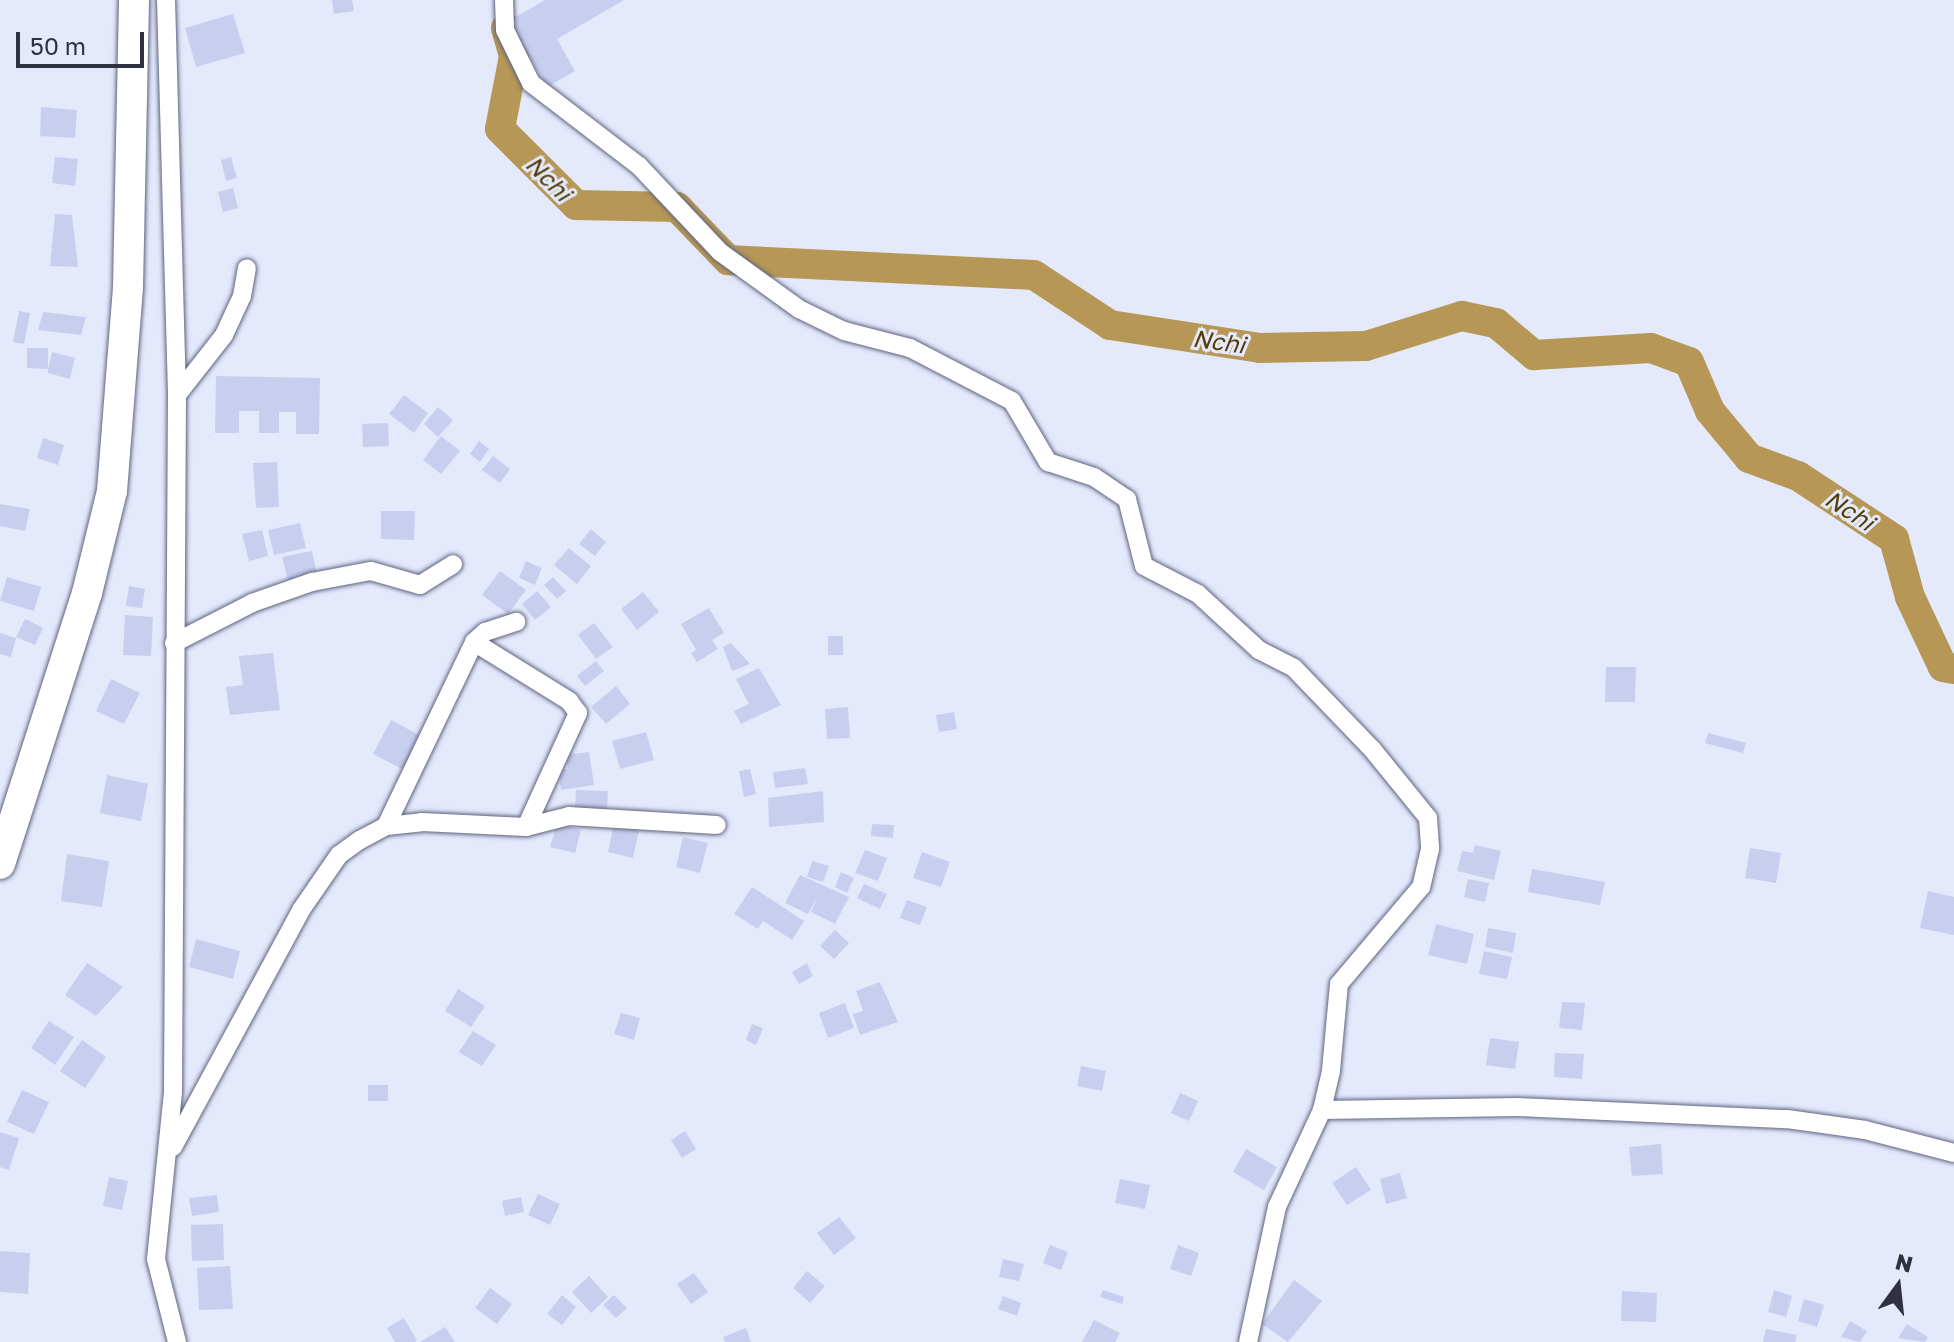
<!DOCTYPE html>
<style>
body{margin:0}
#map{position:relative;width:1954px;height:1342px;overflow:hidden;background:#e4e9fc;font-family:"Golos Text",sans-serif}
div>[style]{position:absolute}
.river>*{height:30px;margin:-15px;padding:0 15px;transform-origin:15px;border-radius:15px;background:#b79755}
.building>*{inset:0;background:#c8cfee}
.roads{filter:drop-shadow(0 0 2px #5f6480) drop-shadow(0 0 2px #5f6480)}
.minor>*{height:18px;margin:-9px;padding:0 9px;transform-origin:9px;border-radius:9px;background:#fff}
.trunk>*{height:30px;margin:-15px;padding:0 15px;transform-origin:15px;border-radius:15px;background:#fff}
span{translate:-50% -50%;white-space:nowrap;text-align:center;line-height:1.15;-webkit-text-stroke:6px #e4e9fc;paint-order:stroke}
.water-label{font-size:24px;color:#543e07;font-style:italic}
.north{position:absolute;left:1858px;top:1246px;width:80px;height:80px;-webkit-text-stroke:6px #e4e9fc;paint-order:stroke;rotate:15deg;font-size:22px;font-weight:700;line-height:32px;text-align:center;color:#30323f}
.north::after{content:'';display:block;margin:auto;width:28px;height:36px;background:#30323f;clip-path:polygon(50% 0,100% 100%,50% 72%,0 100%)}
.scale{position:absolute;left:16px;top:32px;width:128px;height:36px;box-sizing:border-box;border:4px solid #30323f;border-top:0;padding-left:10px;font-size:24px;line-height:28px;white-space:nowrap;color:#30323f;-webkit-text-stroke:6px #e4e9fc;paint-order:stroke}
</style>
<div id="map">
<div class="river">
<i style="left:506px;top:28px;width:29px;rotate:74deg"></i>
<i style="left:514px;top:56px;width:74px;rotate:100.9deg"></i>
<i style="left:500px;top:129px;width:107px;rotate:45deg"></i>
<i style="left:576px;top:205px;width:101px;rotate:1.1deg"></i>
<i style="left:677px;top:207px;width:74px;rotate:46.1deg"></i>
<i style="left:728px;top:260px;width:306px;rotate:2.8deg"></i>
<i style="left:1034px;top:275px;width:91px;rotate:33.3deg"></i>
<i style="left:1110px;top:325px;width:152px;rotate:8.7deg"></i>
<i style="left:1260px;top:348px;width:106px;rotate:-1.1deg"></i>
<i style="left:1366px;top:346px;width:101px;rotate:-17.4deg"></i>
<i style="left:1462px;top:316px;width:35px;rotate:12deg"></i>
<i style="left:1496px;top:323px;width:50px;rotate:40.1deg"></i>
<i style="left:1534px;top:355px;width:117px;rotate:-3.4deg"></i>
<i style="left:1651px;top:348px;width:40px;rotate:20.2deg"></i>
<i style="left:1689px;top:362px;width:53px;rotate:66.8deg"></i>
<i style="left:1710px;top:411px;width:61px;rotate:50.3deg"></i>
<i style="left:1749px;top:458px;width:52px;rotate:20.2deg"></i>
<i style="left:1798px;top:476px;width:115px;rotate:33.3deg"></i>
<i style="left:1894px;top:539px;width:60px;rotate:74.6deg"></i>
<i style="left:1910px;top:597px;width:77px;rotate:64.8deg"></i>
<i style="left:1943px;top:667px;width:11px;rotate:10deg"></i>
</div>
<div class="building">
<i style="clip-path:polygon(332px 0,352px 0,354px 11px,334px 14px)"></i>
<i style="clip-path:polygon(545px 0,624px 0,557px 39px,575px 71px,547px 87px,509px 21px)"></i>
<i style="clip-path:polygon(233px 14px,245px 53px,196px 67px,185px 28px)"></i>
<i style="clip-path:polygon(41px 107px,77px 110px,75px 138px,40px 136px)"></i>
<i style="clip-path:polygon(55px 157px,78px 159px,75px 186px,52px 183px)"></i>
<i style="clip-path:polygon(231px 157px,237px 178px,226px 181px,221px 160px)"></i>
<i style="clip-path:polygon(233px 188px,238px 208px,223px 212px,218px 192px)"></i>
<i style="clip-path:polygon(55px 214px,72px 215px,78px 267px,50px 266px)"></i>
<i style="clip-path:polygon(19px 311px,30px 313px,24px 344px,13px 342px)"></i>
<i style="clip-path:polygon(43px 312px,86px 317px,81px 335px,38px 330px)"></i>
<i style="clip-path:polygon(27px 348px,48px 348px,48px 369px,52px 352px,75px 358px,70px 379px,48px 373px,48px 369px,27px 368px)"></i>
<i style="clip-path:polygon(216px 376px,320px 378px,319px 434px,296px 434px,296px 412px,279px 412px,279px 433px,259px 433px,259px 411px,239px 411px,239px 433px,215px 433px)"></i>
<i style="clip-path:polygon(404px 395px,428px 413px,414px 433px,389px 414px)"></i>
<i style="clip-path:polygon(438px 407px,453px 420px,438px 437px,424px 424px)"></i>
<i style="clip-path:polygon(388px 423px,389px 446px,363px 447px,362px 424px)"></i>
<i style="clip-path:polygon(441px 436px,460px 451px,441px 474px,423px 460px)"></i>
<i style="clip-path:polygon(43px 438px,64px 445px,58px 465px,37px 458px)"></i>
<i style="clip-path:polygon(479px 441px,489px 449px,480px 462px,470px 454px)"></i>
<i style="clip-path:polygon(493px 456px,510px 469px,500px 483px,482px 470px)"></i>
<i style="clip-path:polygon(277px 462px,279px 507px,256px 508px,253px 463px)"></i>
<i style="clip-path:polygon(0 504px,30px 509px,25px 531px,0 526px)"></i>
<i style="clip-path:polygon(381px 511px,415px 511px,414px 540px,381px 539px)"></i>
<i style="clip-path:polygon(300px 523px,306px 548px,274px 555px,268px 530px)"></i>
<i style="clip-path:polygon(591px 529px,606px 542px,595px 556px,579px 544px)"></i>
<i style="clip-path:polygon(262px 530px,268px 556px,249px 561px,242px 534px)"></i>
<i style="clip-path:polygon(569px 548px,591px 566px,577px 584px,554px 565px)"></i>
<i style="clip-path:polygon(312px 551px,317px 574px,288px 580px,282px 557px)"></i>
<i style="clip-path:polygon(526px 561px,542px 568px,535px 585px,519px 578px)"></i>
<i style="clip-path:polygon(500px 571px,526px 590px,508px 614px,482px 595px)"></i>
<i style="clip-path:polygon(7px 577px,41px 587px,34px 611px,0 601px)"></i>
<i style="clip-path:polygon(553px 577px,566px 591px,557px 599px,544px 585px)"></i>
<i style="clip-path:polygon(129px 586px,145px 589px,142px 608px,126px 606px)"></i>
<i style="clip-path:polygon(537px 591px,551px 607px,535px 620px,522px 604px)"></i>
<i style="clip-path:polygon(643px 592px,659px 612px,637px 630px,621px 609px)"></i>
<i style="clip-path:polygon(709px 608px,724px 633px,712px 640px,718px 649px,697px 662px,691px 653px,696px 650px,681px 624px)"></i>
<i style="clip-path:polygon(125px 615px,153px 617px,151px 656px,123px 655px)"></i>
<i style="clip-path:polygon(25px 619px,43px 628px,35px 645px,16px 637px)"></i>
<i style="clip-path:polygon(594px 623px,613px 647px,596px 659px,578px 635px)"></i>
<i style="clip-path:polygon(0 633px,16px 638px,11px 657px,0 654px)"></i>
<i style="clip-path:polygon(828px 636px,843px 636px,843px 655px,828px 655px)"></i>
<i style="clip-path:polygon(731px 643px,750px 664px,732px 671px,723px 647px)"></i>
<i style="clip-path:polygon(273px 653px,280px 710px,230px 715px,226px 687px,243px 685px,239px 656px)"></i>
<i style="clip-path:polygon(596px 661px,604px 671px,585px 686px,577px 676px)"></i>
<i style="clip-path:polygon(1606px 667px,1636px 667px,1635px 702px,1605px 702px)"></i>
<i style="clip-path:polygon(759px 668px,781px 705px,741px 724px,734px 711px,749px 704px,736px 679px)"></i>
<i style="clip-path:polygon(111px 679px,140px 693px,124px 724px,96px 711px)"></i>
<i style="clip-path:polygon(616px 686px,630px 704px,606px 724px,591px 707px)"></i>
<i style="clip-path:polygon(848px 707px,850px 738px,827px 739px,825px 709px)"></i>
<i style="clip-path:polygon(954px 712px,957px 729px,939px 732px,936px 715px)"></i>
<i style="clip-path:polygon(391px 720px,423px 737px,406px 771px,373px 754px)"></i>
<i style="clip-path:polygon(646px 732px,654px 760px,620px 769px,612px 741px)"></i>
<i style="clip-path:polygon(1708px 733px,1746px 743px,1743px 753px,1705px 743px)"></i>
<i style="clip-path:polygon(589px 752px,594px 785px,561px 790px,558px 770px,568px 769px,566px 755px)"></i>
<i style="clip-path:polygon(805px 768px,808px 784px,775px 788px,773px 772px)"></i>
<i style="clip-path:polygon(750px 769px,756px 794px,744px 797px,739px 771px)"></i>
<i style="clip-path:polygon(107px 775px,148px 784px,141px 821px,100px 813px)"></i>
<i style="clip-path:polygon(576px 790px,608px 791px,607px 813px,575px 812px)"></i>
<i style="clip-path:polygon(823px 791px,824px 822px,769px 827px,768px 798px)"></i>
<i style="clip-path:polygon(557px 824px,581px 830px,575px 853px,550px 847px)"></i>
<i style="clip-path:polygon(614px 824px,639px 830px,633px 858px,608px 852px)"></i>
<i style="clip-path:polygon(872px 824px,894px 825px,893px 838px,871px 836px)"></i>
<i style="clip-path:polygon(683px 837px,708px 843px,700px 873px,676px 867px)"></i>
<i style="clip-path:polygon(1475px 845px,1501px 851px,1494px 880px,1457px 871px,1462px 851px,1473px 853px)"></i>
<i style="clip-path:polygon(1750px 848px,1781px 853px,1776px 883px,1745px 878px)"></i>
<i style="clip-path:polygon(865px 850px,887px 858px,878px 881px,855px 873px)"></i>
<i style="clip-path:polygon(922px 852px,950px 862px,941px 887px,913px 878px)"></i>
<i style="clip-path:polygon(67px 854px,109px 861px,102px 907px,61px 901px)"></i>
<i style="clip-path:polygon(812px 861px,829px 866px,823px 882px,807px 877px)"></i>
<i style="clip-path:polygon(1532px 869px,1605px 882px,1600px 905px,1528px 892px)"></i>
<i style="clip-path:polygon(841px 872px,854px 878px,847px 893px,835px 887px)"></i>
<i style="clip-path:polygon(800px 875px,849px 897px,835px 924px,811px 912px,817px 898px,808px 914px,785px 903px)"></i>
<i style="clip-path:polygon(1468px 879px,1489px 883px,1485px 902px,1464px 897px)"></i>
<i style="clip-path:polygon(864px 884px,887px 894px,880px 909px,857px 898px)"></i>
<i style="clip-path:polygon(752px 887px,804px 921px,792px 940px,763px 921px,758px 929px,734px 914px)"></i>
<i style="clip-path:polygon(1928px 891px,1954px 897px,1954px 935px,1920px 928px)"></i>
<i style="clip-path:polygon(907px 900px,927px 907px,920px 925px,900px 918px)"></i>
<i style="clip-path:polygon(1436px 924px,1474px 934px,1467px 964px,1428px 955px)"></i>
<i style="clip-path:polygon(1488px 928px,1516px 933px,1513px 953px,1485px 947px)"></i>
<i style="clip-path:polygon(835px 930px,849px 943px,834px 959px,820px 946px)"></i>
<i style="clip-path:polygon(196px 939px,240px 951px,233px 979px,189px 967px)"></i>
<i style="clip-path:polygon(1484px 951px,1512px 957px,1507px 979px,1479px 974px)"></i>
<i style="clip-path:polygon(87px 963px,123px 987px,96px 1016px,65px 995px)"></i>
<i style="clip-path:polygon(807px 963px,813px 976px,799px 984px,792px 972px)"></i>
<i style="clip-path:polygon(880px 982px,898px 1022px,860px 1035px,853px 1014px,863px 1011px,856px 991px)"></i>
<i style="clip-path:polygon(458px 989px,485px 1006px,471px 1027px,445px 1011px)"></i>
<i style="clip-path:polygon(1562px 1002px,1585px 1003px,1582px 1030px,1559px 1028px)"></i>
<i style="clip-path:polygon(845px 1003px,854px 1028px,828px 1038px,819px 1013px)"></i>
<i style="clip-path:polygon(621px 1013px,640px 1018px,634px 1040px,614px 1034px)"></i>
<i style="clip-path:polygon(49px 1021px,74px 1037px,55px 1065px,31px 1048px)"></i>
<i style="clip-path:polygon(752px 1024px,763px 1028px,756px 1045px,746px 1040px)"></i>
<i style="clip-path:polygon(473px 1031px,496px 1045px,482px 1066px,459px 1052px)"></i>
<i style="clip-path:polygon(1490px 1038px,1519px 1042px,1515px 1069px,1486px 1065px)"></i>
<i style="clip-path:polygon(82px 1040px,106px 1057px,85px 1088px,60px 1071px)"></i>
<i style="clip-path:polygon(1555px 1053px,1584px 1054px,1582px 1079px,1554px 1077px)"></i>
<i style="clip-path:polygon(1081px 1066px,1106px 1071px,1102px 1091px,1077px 1086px)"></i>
<i style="clip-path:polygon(368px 1085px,388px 1085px,388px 1101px,368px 1101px)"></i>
<i style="clip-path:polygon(22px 1090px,49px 1102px,34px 1134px,7px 1122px)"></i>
<i style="clip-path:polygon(1180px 1093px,1198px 1101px,1189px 1121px,1171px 1113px)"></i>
<i style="clip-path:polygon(685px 1131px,696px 1149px,682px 1158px,671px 1140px)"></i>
<i style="clip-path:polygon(0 1132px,19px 1138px,9px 1170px,0 1167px)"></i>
<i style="clip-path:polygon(1661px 1144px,1663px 1174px,1632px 1176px,1629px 1147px)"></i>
<i style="clip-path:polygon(1246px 1149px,1277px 1167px,1264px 1190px,1233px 1172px)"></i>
<i style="clip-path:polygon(1356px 1167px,1371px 1190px,1347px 1205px,1332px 1183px)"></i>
<i style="clip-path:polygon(1400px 1173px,1407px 1198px,1386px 1204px,1380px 1179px)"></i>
<i style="clip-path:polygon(109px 1177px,128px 1181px,122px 1210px,103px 1206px)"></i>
<i style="clip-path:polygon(1120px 1179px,1150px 1185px,1145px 1209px,1115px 1203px)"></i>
<i style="clip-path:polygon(538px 1194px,560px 1204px,550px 1225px,528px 1215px)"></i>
<i style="clip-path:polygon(217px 1195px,219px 1212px,192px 1216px,189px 1198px)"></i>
<i style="clip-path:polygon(521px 1197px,524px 1212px,505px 1216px,502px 1201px)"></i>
<i style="clip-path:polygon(839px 1217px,856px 1238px,834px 1255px,817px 1233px)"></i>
<i style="clip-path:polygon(223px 1224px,224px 1260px,192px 1261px,191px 1225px)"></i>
<i style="clip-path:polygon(1050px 1245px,1068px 1252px,1061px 1270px,1043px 1263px)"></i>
<i style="clip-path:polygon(1178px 1245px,1199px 1253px,1191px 1276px,1170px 1269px)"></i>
<i style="clip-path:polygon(0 1251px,30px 1253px,28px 1294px,0 1292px)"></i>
<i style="clip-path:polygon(1003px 1259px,1024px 1264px,1019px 1281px,999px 1277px)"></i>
<i style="clip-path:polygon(230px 1266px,233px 1309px,199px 1310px,197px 1268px)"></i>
<i style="clip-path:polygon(807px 1271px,825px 1286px,810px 1303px,793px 1288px)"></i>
<i style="clip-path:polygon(694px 1273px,708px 1292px,691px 1304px,677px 1284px)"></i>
<i style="clip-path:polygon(589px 1276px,608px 1297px,591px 1313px,572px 1292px)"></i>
<i style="clip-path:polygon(1294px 1280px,1322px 1301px,1288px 1342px,1262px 1324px)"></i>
<i style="clip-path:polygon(490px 1288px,512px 1304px,497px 1324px,475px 1308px)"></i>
<i style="clip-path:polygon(1103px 1290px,1124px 1297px,1122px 1304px,1100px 1297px)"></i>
<i style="clip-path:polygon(1774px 1290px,1792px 1296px,1786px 1317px,1768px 1312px)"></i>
<i style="clip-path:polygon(1622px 1291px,1657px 1293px,1656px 1322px,1621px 1321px)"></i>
<i style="clip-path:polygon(562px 1295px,576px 1307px,562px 1325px,547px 1314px)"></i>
<i style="clip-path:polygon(614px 1295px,627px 1308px,616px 1318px,603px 1305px)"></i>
<i style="clip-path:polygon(1003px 1296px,1021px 1303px,1017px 1316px,998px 1309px)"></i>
<i style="clip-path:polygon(1804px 1299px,1824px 1305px,1817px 1327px,1798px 1321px)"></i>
<i style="clip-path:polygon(404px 1318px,417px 1341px,414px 1342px,395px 1342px,387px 1328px)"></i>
<i style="clip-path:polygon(1094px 1320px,1120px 1333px,1115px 1342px,1082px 1342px)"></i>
<i style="clip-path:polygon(1850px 1321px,1867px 1331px,1860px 1342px,1841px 1337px)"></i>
<i style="clip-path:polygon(1907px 1324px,1928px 1337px,1925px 1342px,1898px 1338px)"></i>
<i style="clip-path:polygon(445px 1327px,455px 1342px,420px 1342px)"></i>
<i style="clip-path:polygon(746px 1328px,751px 1342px,725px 1342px,723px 1337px)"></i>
<i style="clip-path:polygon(1766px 1329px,1797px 1335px,1795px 1342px,1763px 1342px)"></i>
</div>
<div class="roads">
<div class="minor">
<i style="left:166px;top:0;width:395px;rotate:88.4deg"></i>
<i style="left:177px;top:395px;width:697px;rotate:90.33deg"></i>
<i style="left:173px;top:1092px;width:168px;rotate:95.8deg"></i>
<i style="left:156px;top:1259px;width:86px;rotate:75.8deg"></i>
<i style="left:504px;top:0;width:30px;rotate:88deg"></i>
<i style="left:505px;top:30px;width:59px;rotate:63.9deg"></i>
<i style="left:531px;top:83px;width:136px;rotate:37.5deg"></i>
<i style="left:639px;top:166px;width:118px;rotate:46.7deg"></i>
<i style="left:720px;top:252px;width:97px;rotate:35.8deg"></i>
<i style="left:799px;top:309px;width:50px;rotate:26.1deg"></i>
<i style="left:844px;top:331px;width:68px;rotate:14.4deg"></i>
<i style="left:910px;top:348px;width:115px;rotate:27.5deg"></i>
<i style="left:1012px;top:401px;width:71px;rotate:59.5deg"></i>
<i style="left:1048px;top:462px;width:48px;rotate:18.1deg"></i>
<i style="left:1094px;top:477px;width:40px;rotate:34deg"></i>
<i style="left:1127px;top:499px;width:69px;rotate:75.8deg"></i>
<i style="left:1144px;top:566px;width:61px;rotate:27.4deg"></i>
<i style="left:1198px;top:594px;width:83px;rotate:42.6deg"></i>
<i style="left:1259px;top:650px;width:39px;rotate:27deg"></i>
<i style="left:1294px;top:668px;width:112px;rotate:46.1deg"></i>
<i style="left:1372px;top:749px;width:89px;rotate:50.9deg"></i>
<i style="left:1428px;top:818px;width:31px;rotate:86deg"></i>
<i style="left:1430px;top:849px;width:39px;rotate:103deg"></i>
<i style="left:1421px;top:887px;width:127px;rotate:130.2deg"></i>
<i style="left:1339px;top:984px;width:87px;rotate:95.3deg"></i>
<i style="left:1331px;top:1071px;width:40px;rotate:103deg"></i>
<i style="left:1322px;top:1110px;width:107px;rotate:114.9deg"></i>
<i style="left:1277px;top:1207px;width:138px;rotate:102.1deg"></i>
<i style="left:177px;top:395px;width:76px;rotate:-51.9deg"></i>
<i style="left:224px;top:335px;width:43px;rotate:-65.2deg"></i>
<i style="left:242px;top:296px;width:28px;rotate:-80deg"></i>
<i style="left:474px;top:642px;width:112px;rotate:31.8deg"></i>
<i style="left:569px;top:701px;width:15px;rotate:53deg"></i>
<i style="left:578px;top:713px;width:125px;rotate:114.5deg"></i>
<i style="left:174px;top:643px;width:88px;rotate:-27.1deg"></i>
<i style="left:252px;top:603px;width:64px;rotate:-19.3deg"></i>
<i style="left:312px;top:582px;width:60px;rotate:-10.6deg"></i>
<i style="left:371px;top:571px;width:51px;rotate:15.9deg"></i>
<i style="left:420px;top:585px;width:39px;rotate:-32deg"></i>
<i style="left:386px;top:826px;width:204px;rotate:-64.4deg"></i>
<i style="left:474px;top:642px;width:15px;rotate:-42deg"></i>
<i style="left:485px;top:632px;width:33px;rotate:-18deg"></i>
<i style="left:1322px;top:1110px;width:196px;rotate:-0.9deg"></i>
<i style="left:1518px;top:1107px;width:269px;rotate:2.6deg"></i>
<i style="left:1787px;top:1119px;width:79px;rotate:8deg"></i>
<i style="left:1865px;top:1130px;width:92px;rotate:14.5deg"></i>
<i style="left:173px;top:1147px;width:269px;rotate:-61.6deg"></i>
<i style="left:301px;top:910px;width:67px;rotate:-55.4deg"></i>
<i style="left:339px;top:855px;width:26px;rotate:-36deg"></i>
<i style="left:360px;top:840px;width:30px;rotate:-28deg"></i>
<i style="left:386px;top:826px;width:36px;rotate:-6deg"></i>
<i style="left:422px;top:822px;width:104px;rotate:2.8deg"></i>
<i style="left:526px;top:827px;width:44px;rotate:-14.3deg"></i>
<i style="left:569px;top:816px;width:148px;rotate:3.5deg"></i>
</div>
<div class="trunk">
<i style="left:0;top:864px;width:285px;rotate:-72.2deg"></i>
<i style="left:87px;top:593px;width:105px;rotate:-76.2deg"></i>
<i style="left:112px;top:491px;width:205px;rotate:-85.5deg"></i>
<i style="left:128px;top:287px;width:287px;rotate:-88.8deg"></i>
</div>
</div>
<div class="water-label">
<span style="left:549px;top:178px;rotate:45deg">Nchi</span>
<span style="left:1219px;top:341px;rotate:8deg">Nchi</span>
<span style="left:1850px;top:510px;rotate:33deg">Nchi</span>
</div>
<div class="north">N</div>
<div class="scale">50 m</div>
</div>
